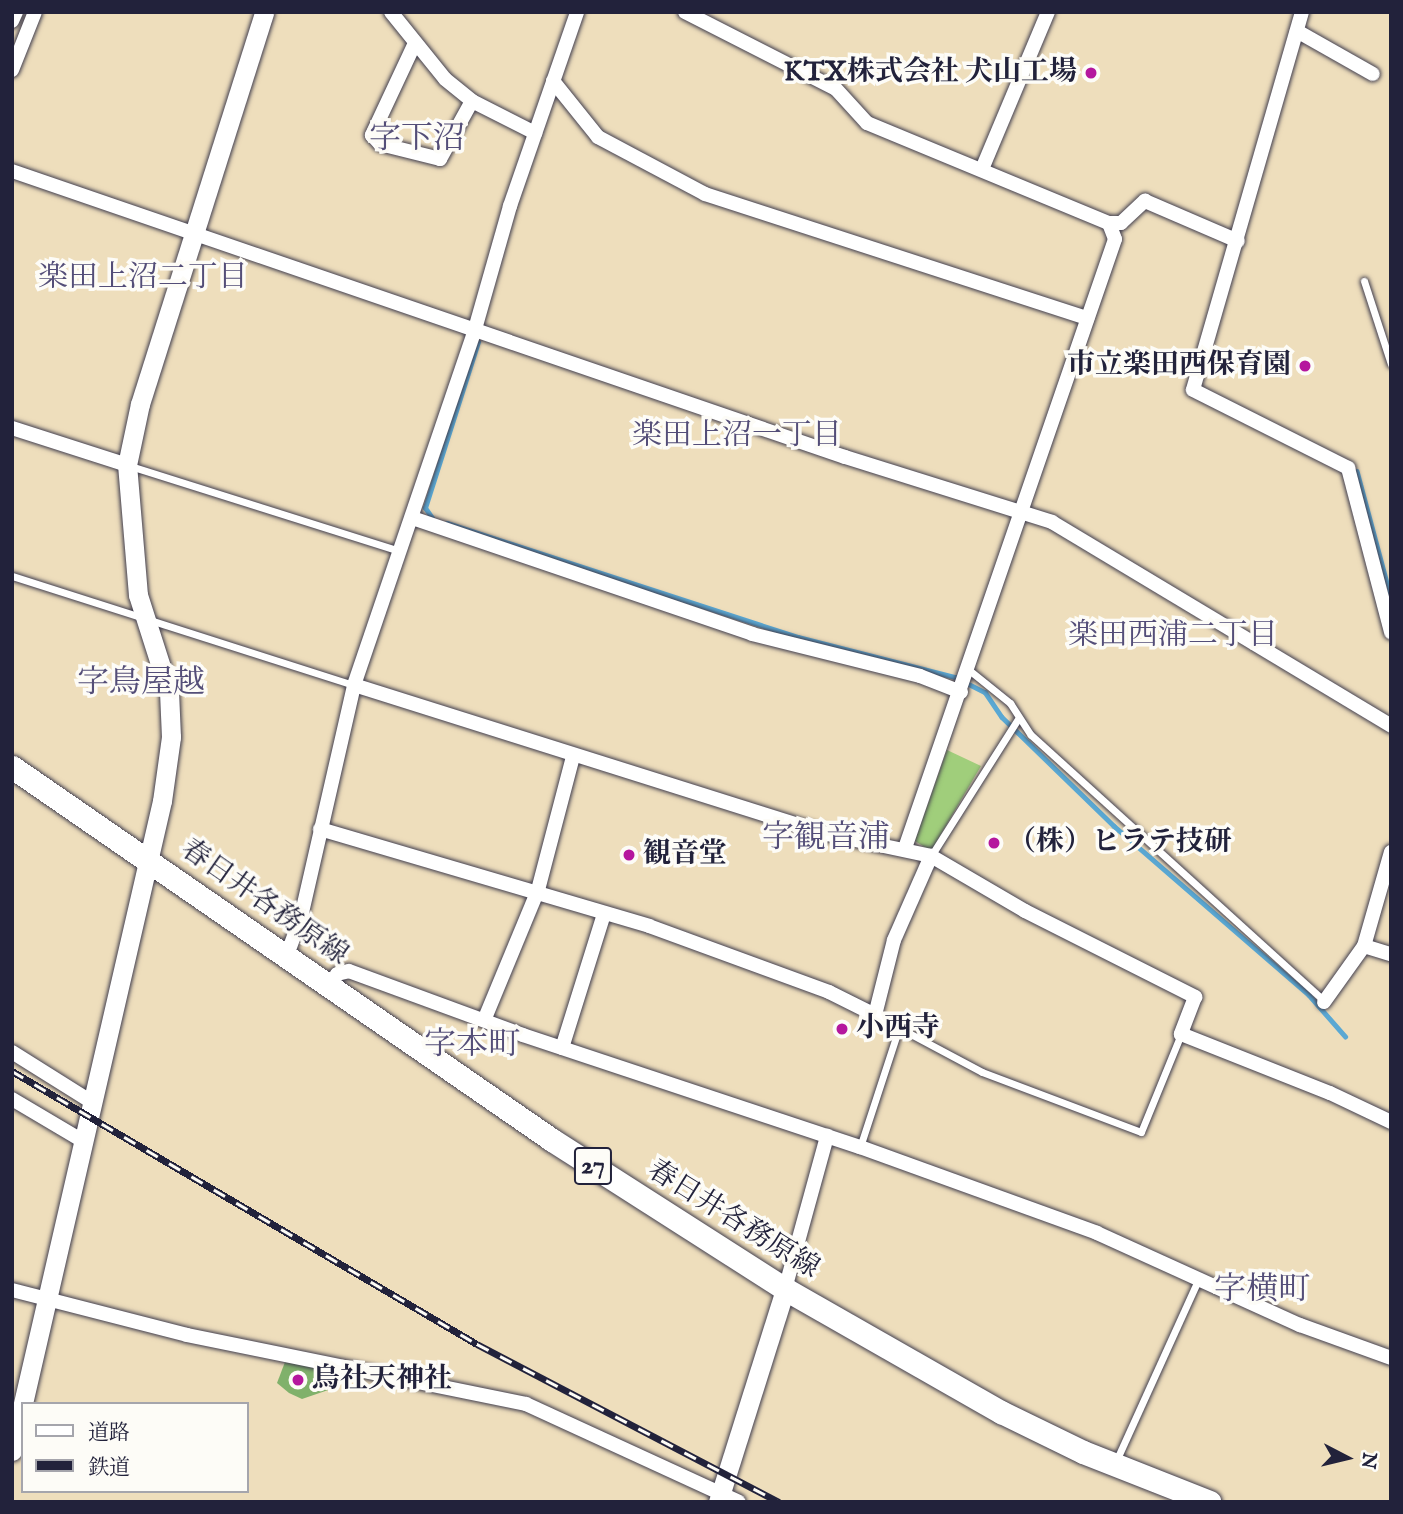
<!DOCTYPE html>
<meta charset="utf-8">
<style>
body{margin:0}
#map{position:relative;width:1403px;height:1514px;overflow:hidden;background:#eedebc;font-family:"IM FELL English","Noto Serif JP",serif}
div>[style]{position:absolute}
.green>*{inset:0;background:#a0ce7b}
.forest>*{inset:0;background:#80b16b}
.stream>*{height:4.5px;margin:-2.25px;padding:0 2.25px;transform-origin:2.25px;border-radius:2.25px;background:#5aa8d3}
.roads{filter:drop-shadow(0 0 2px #413e4e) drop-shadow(0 0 2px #413e4e)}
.lane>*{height:7px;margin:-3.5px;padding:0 3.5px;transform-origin:3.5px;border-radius:3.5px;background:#fff}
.street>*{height:14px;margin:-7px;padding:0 7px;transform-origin:7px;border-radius:7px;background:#fff}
.secondary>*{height:19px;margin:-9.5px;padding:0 9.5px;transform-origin:9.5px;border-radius:9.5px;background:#fff}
.primary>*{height:23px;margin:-11.5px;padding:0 11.5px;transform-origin:11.5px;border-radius:11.5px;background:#fff}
.rail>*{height:7px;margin-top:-3.5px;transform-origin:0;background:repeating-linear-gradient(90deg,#fdfcf7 0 13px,#22223b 0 26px);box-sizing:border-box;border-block:2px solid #22223b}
.dots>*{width:19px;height:19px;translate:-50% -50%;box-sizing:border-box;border:4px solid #fdfcf7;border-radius:50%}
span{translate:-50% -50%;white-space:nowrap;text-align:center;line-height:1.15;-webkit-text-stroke:7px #fdfcf7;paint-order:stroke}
.shield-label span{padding:2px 5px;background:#fdfcf7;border:2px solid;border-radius:5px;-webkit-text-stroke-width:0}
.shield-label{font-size:26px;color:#22223b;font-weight:700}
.poi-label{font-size:28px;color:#22223b;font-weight:700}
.right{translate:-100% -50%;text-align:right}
.left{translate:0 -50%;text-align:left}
.street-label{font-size:28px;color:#22223b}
.neighbourhood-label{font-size:30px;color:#544e78}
.quarter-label{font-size:32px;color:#544e78}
.frame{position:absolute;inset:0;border:14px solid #22223b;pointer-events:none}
.legend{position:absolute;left:21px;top:1402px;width:228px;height:91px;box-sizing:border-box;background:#fdfcf7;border:2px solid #a5a5ac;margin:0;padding:9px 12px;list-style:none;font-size:21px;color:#22223b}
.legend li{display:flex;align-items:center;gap:14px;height:35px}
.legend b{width:35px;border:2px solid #a5a5ac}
.north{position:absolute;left:1312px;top:1423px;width:70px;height:70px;-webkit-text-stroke:5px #fdfcf7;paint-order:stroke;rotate:97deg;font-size:19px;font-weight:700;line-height:28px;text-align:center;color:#22223b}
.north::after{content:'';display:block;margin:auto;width:24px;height:32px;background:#22223b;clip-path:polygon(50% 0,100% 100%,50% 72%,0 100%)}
</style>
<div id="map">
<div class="green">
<i style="clip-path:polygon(947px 750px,981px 766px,931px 851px,915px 841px)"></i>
</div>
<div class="forest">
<i style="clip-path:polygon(285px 1362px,336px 1370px,337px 1387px,302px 1399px,289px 1393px,277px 1383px)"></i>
</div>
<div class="stream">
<i style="left:1357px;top:471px;width:131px;rotate:75deg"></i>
<i style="left:432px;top:518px;width:12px;rotate:-125deg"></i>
<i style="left:425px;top:508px;width:174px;rotate:-72.3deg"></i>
<i style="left:447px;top:523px;width:369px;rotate:18deg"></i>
<i style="left:798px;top:637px;width:162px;rotate:14.3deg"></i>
<i style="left:955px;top:677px;width:34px;rotate:27deg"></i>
<i style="left:985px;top:692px;width:30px;rotate:56deg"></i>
<i style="left:1002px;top:717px;width:156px;rotate:44.2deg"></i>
<i style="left:1114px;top:826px;width:258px;rotate:40.9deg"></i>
<i style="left:1309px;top:995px;width:55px;rotate:48.7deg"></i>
</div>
<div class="roads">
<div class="lane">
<i style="left:1364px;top:281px;width:87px;rotate:72deg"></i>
<i style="left:130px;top:466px;width:282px;rotate:17.5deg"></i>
<i style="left:12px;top:576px;width:359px;rotate:17.7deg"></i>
<i style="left:969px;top:670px;width:53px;rotate:38.8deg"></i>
<i style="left:1010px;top:703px;width:38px;rotate:57deg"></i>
<i style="left:1031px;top:735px;width:396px;rotate:42.2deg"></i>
<i style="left:931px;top:856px;width:162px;rotate:-57.6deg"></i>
<i style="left:875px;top:1015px;width:121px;rotate:28deg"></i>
<i style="left:982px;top:1072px;width:170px;rotate:20.7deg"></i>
<i style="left:1141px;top:1132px;width:106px;rotate:-67.8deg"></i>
<i style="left:860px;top:1147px;width:122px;rotate:-71.9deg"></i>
<i style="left:1116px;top:1461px;width:201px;rotate:-65.6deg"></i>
</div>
<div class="street">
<i style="left:391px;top:12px;width:86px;rotate:51.1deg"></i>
<i style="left:445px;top:79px;width:35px;rotate:39deg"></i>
<i style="left:472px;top:101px;width:71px;rotate:26.9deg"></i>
<i style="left:685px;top:12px;width:169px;rotate:27deg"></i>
<i style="left:836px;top:89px;width:46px;rotate:47.6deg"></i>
<i style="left:867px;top:123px;width:262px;rotate:22.5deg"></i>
<i style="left:1109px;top:223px;width:12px"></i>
<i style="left:1121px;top:223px;width:33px;rotate:-43deg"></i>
<i style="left:1145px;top:201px;width:101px;rotate:23.3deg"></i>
<i style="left:1302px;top:12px;width:393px;rotate:106.1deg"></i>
<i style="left:1193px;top:390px;width:174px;rotate:26.7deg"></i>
<i style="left:1348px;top:468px;width:170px;rotate:75.3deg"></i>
<i style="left:12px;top:21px;width:10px;rotate:-66deg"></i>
<i style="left:1297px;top:31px;width:87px;rotate:29.5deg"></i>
<i style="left:415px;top:43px;width:102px;rotate:115.1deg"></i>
<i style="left:372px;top:135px;width:12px;rotate:48deg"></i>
<i style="left:380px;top:144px;width:62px;rotate:14deg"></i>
<i style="left:440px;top:159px;width:66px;rotate:-61.1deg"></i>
<i style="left:12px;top:70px;width:62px;rotate:-68.4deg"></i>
<i style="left:553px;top:81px;width:72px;rotate:51.2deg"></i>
<i style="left:598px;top:137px;width:121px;rotate:28deg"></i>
<i style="left:705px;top:194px;width:402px;rotate:18deg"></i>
<i style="left:982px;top:169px;width:170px;rotate:-67.2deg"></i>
<i style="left:12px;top:171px;width:881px;rotate:18.95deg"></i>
<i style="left:845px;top:457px;width:217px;rotate:17.4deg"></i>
<i style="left:1052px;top:522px;width:396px;rotate:31deg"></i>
<i style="left:12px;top:428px;width:121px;rotate:17.8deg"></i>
<i style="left:412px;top:518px;width:359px;rotate:18.8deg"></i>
<i style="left:752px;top:634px;width:173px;rotate:14deg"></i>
<i style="left:920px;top:676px;width:44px;rotate:21.3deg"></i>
<i style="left:354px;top:685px;width:496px;rotate:17.5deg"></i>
<i style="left:827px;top:834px;width:106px;rotate:11.9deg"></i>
<i style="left:931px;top:856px;width:109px;rotate:30.3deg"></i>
<i style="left:1025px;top:911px;width:191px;rotate:26.8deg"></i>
<i style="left:1195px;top:997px;width:40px;rotate:111deg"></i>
<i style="left:1181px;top:1034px;width:160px;rotate:21.6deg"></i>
<i style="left:1330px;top:1093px;width:68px;rotate:25.4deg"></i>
<i style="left:320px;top:829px;width:343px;rotate:16.4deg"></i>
<i style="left:649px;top:926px;width:192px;rotate:20.1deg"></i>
<i style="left:829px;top:992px;width:51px;rotate:26.6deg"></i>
<i style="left:875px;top:1015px;width:77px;rotate:-75.8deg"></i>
<i style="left:894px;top:940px;width:92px;rotate:-66.2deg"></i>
<i style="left:905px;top:848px;width:644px;rotate:-70.97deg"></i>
<i style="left:1115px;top:239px;width:17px;rotate:-111deg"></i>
<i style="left:1364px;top:946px;width:28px;rotate:17deg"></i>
<i style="left:287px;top:955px;width:40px;rotate:-69.8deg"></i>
<i style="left:301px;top:917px;width:238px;rotate:-77.1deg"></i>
<i style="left:354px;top:685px;width:376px;rotate:-71.2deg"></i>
<i style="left:475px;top:329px;width:128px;rotate:-74.1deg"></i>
<i style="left:510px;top:206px;width:205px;rotate:-70.9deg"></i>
<i style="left:331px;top:986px;width:13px;rotate:-63deg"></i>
<i style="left:337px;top:974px;width:12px;rotate:-14deg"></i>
<i style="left:349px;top:971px;width:185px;rotate:20.2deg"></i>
<i style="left:523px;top:1035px;width:355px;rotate:18.4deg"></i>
<i style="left:860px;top:1147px;width:252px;rotate:19.9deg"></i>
<i style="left:1097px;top:1233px;width:223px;rotate:24.4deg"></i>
<i style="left:1300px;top:1325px;width:97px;rotate:19.9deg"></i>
<i style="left:1324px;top:1002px;width:69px;rotate:-54.5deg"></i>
<i style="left:1364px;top:946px;width:98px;rotate:-74deg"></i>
<i style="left:485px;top:1018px;width:139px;rotate:-67.5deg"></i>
<i style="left:538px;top:890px;width:138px;rotate:-75.3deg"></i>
<i style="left:562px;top:1048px;width:140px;rotate:-72.6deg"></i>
<i style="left:12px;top:1052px;width:92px;rotate:32.1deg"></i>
<i style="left:12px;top:1099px;width:80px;rotate:30.7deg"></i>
<i style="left:785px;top:1289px;width:159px;rotate:-74.6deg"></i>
<i style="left:12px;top:1290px;width:181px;rotate:14.4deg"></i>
<i style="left:187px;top:1335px;width:346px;rotate:11.5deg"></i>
<i style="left:526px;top:1404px;width:234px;rotate:24.7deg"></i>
</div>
<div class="secondary">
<i style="left:12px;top:1451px;width:667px;rotate:-77.01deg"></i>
<i style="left:162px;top:801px;width:65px;rotate:-82deg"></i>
<i style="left:171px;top:737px;width:45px;rotate:-92.5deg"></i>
<i style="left:169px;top:692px;width:102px;rotate:-107.7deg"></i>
<i style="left:138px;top:595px;width:130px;rotate:-94.8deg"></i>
<i style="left:127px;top:465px;width:62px;rotate:-78deg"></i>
<i style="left:140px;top:404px;width:411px;rotate:-72.4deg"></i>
<i style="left:718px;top:1502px;width:223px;rotate:-72.5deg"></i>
</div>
<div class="primary">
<i style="left:12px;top:767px;width:656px;rotate:34.63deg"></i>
<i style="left:552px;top:1140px;width:277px;rotate:32.6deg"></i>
<i style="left:785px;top:1289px;width:249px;rotate:29.7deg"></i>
<i style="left:1001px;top:1412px;width:91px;rotate:26deg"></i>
<i style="left:1083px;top:1452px;width:136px;rotate:21.5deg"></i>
</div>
</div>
<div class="rail">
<i style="left:12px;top:1071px;width:539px;rotate:30.42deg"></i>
<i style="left:477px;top:1344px;width:341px;rotate:27.6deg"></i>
</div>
<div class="dots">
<i style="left:1091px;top:73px;background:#b5179e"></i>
<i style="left:1305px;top:366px;background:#b5179e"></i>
<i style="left:994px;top:843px;background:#b5179e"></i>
<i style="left:629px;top:855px;background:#b5179e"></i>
<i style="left:842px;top:1029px;background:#b5179e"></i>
<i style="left:298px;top:1380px;background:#b5179e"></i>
</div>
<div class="shield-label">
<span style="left:593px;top:1166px">27</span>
</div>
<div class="poi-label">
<span class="right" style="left:1077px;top:73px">KTX株式会社 犬山工場</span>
<span class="right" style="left:1291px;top:366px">市立楽田西保育園</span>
<span class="left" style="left:1008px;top:843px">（株）ヒラテ技研</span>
<span class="left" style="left:643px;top:855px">観音堂</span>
<span class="left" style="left:856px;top:1029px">小西寺</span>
<span class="left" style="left:312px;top:1380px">烏社天神社</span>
</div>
<div class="street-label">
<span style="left:264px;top:903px;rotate:35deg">春日井各務原線</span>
<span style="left:733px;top:1220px;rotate:32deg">春日井各務原線</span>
</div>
<div class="neighbourhood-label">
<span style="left:143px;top:278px">楽田上沼二丁目</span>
<span style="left:737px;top:436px">楽田上沼一丁目</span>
<span style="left:1173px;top:636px">楽田西浦二丁目</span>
</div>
<div class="quarter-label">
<span style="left:417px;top:140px">字下沼</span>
<span style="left:141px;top:684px">字鳥屋越</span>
<span style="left:826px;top:839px">字観音浦</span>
<span style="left:472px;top:1046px">字本町</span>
<span style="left:1262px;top:1291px">字横町</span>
</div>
<div class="frame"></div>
<ul class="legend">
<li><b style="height:9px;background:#fff"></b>道路</li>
<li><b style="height:9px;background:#22223b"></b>鉄道</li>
</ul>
<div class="north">N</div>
</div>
